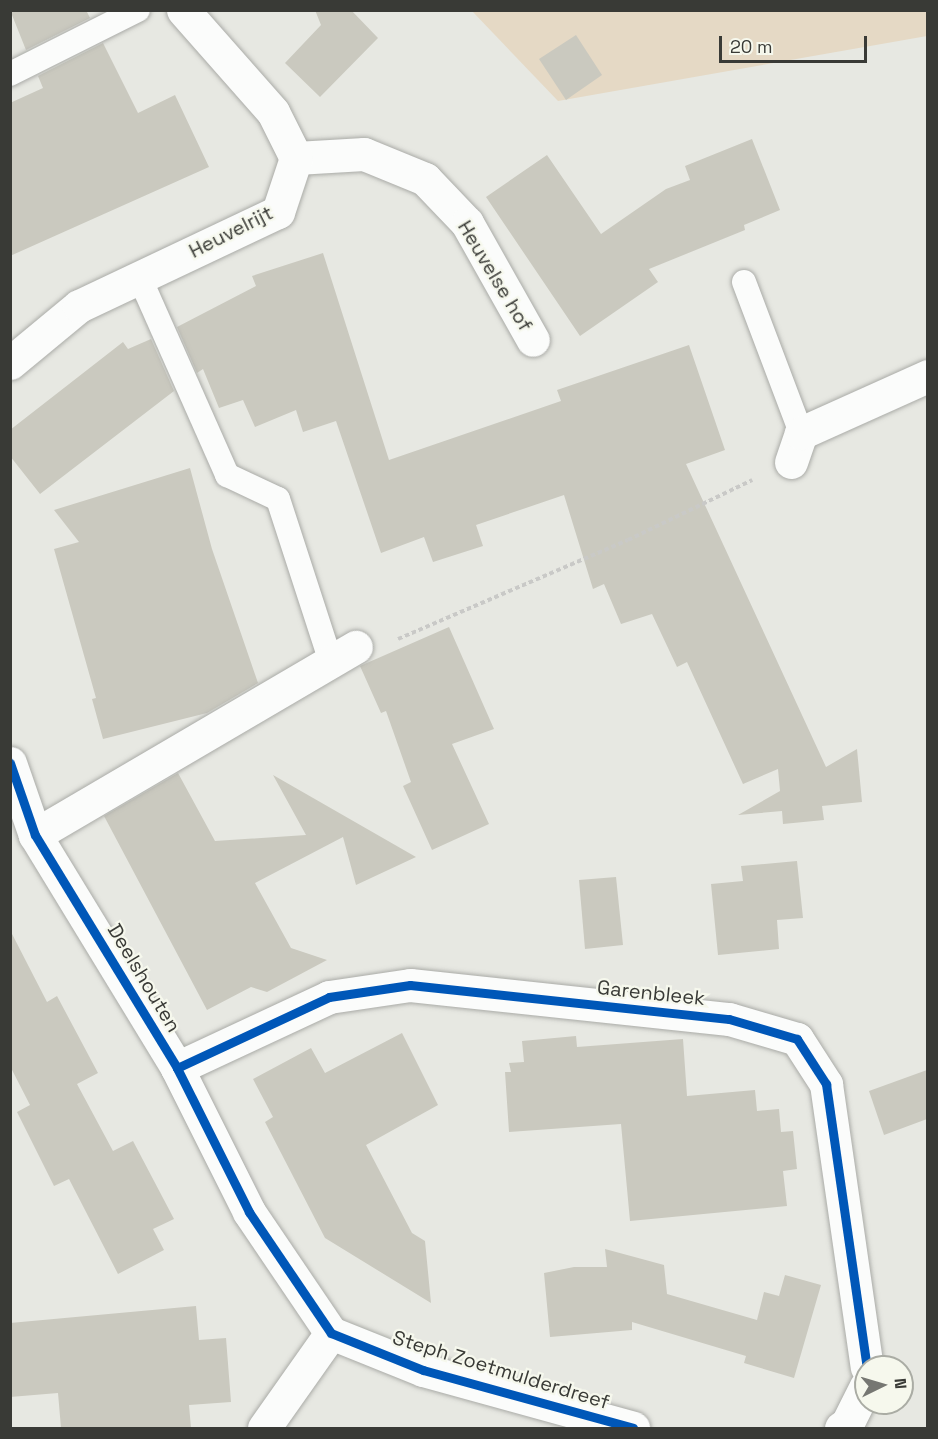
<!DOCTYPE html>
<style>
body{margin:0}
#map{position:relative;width:938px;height:1439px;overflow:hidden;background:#e7e8e2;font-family:"Space Grotesk",sans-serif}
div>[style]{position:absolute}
.green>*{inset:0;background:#e5d9c5}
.building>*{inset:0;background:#cac9bf}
.path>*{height:4px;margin-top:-2px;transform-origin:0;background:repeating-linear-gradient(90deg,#c9c9c7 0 4.5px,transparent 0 7.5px)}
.roads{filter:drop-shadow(0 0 2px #aaaba7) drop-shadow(0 0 2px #aaaba7)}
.lane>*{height:24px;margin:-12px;padding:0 12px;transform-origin:12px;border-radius:12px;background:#fbfcfb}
.street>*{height:33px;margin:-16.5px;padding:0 16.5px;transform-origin:16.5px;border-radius:16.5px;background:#fbfcfb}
.cycleway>*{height:9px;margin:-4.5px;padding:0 4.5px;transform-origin:4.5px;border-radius:4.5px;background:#0057b8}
span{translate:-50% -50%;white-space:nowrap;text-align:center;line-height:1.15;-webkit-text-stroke:4.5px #f6f8ed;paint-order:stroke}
.street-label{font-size:20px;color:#393a36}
.frame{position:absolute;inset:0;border:12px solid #393a36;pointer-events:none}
.north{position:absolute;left:854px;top:1355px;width:60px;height:60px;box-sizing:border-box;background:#f6f8ed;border:2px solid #aaaca4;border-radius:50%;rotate:85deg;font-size:16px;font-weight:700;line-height:24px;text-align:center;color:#393a36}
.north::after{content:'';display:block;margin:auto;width:21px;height:27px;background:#767772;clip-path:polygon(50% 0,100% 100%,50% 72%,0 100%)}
.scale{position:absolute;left:719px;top:36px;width:148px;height:27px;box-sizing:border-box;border:3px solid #393a36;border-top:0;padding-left:8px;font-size:18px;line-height:21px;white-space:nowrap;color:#393a36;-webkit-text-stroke:4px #f6f8ed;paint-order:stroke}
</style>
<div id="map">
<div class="green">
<i style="clip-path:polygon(472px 11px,927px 11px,927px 36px,558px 101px)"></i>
</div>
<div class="building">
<i style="clip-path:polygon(10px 10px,86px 10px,90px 18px,26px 50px)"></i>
<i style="clip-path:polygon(315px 10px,351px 10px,378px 38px,320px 97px,285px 63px,321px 25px)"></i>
<i style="clip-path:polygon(576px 35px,602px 75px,566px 100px,539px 59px)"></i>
<i style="clip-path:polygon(103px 43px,138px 113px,175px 95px,209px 167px,10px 256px,10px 103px,43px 88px,38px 76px)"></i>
<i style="clip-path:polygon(752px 139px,780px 210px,744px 225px,745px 230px,649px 269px,658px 282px,580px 336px,486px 197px,547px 155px,601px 234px,666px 189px,690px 180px,685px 166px)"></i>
<i style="clip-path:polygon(323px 253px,389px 460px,561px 401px,557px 390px,689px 345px,725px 450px,686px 464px,826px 767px,857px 749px,862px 802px,822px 806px,824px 820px,783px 824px,782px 811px,738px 815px,780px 791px,778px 769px,743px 784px,687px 662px,677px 667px,652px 614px,621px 624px,604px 584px,593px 589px,564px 495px,476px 525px,483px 546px,433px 562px,424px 537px,381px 553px,336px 421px,303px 432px,296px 410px,255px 427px,243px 400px,219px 408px,203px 369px,197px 373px,177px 327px,256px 286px,252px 276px)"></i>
<i style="clip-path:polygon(151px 339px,174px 391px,40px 494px,10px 456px,10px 430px,123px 342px,128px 349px)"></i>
<i style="clip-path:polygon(190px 468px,212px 549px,258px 683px,207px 713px,103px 739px,92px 699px,96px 698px,54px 549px,79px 542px,54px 510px)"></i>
<i style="clip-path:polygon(449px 627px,494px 729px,452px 744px,489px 824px,432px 850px,403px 786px,411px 782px,386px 711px,381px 713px,360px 666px)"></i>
<i style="clip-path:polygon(178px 773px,215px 841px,306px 835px,273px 775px,416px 857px,356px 885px,343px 837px,255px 883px,291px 948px,327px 960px,267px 992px,251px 987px,207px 1010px,104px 816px)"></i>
<i style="clip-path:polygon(797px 861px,803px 918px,777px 920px,779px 949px,718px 955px,711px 884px,743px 881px,741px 866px)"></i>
<i style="clip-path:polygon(616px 877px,623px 945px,585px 949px,579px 880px)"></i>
<i style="clip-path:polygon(10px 930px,47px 1002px,57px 996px,98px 1073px,77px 1084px,113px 1151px,133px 1141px,174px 1219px,153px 1229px,164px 1250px,118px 1274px,69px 1179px,54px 1186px,17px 1112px,30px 1105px,10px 1066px)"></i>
<i style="clip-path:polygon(402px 1033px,438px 1105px,366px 1145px,412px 1233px,425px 1241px,431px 1303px,325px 1238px,265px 1122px,273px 1117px,253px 1079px,311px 1048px,325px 1073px)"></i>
<i style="clip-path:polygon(576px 1036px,577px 1047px,683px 1039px,687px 1096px,755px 1090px,757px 1111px,779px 1109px,781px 1132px,793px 1131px,797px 1169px,783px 1171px,787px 1206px,630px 1221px,621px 1124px,509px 1132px,505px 1072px,511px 1072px,509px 1063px,524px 1062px,522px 1041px)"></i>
<i style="clip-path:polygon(927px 1070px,927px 1119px,884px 1135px,869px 1091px)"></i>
<i style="clip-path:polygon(605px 1249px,664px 1265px,667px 1294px,757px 1320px,764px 1292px,779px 1296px,785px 1275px,821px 1285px,794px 1378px,744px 1363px,746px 1356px,632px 1322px,632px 1330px,550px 1337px,544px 1273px,574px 1267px,607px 1267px)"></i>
<i style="clip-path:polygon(196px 1306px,199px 1340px,226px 1338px,231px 1402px,189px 1405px,191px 1428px,61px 1428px,58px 1393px,10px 1397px,10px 1323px)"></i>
</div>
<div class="path">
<i style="left:398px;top:639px;width:250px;rotate:-23.3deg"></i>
<i style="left:628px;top:540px;width:138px;rotate:-25.8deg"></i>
</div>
<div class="roads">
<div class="lane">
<i style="left:10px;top:74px;width:143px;rotate:-26.6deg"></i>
<i style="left:139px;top:276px;width:218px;rotate:66.1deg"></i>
<i style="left:227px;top:475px;width:56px;rotate:25.2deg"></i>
<i style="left:278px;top:499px;width:171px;rotate:72deg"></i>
<i style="left:744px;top:282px;width:161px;rotate:69.3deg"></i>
</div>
<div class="street">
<i style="left:296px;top:158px;width:68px;rotate:-3.4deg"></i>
<i style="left:364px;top:154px;width:66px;rotate:22.3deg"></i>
<i style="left:425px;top:179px;width:61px;rotate:46.3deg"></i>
<i style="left:467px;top:223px;width:134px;rotate:60.6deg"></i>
<i style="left:10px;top:363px;width:89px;rotate:-39.6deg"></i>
<i style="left:79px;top:306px;width:220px;rotate:-25.3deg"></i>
<i style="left:278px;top:212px;width:57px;rotate:-71.6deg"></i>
<i style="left:296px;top:158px;width:51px;rotate:-116.6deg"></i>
<i style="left:273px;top:112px;width:136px;rotate:-131.4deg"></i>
<i style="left:791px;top:462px;width:31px;rotate:-71deg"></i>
<i style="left:801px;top:433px;width:139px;rotate:-24.2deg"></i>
<i style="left:10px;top:763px;width:76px;rotate:70.9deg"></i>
<i style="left:35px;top:835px;width:273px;rotate:58.6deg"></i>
<i style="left:177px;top:1068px;width:161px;rotate:63.4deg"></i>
<i style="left:249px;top:1212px;width:146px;rotate:55.9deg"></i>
<i style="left:331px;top:1333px;width:99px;rotate:21.9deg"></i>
<i style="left:423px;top:1370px;width:218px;rotate:15.4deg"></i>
<i style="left:35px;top:835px;width:372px;rotate:-30.4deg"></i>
<i style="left:177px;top:1068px;width:168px;rotate:-25deg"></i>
<i style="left:329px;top:997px;width:82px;rotate:-8.4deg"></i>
<i style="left:410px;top:985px;width:321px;rotate:6.1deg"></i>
<i style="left:729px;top:1019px;width:71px;rotate:16.4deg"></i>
<i style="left:797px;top:1039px;width:54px;rotate:57.2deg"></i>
<i style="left:826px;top:1084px;width:286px;rotate:81.8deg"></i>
<i style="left:264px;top:1428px;width:116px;rotate:-54.8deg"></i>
<i style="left:841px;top:1428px;width:7px;rotate:-34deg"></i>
<i style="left:847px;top:1424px;width:42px;rotate:-63.4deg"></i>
</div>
</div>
<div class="cycleway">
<i style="left:10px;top:763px;width:76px;rotate:70.9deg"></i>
<i style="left:35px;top:835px;width:273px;rotate:58.6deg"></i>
<i style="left:177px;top:1068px;width:161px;rotate:63.4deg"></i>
<i style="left:249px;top:1212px;width:146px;rotate:55.9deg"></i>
<i style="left:331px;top:1333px;width:99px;rotate:21.9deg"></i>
<i style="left:423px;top:1370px;width:218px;rotate:15.4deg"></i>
<i style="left:177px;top:1068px;width:168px;rotate:-25deg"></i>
<i style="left:329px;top:997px;width:82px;rotate:-8.4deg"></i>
<i style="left:410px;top:985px;width:321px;rotate:6.1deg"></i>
<i style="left:729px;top:1019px;width:71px;rotate:16.4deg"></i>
<i style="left:797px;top:1039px;width:54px;rotate:57.2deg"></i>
<i style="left:826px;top:1084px;width:286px;rotate:81.8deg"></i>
</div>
<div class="street-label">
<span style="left:231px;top:232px;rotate:-27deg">Heuvelrijt</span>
<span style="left:495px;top:276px;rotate:59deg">Heuvelse hof</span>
<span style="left:144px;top:978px;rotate:59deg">Deelshouten</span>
<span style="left:651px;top:993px;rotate:6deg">Garenbleek</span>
<span style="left:501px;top:1370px;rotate:17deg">Steph Zoetmulderdreef</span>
</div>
<div class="frame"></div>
<div class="north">N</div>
<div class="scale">20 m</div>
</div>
